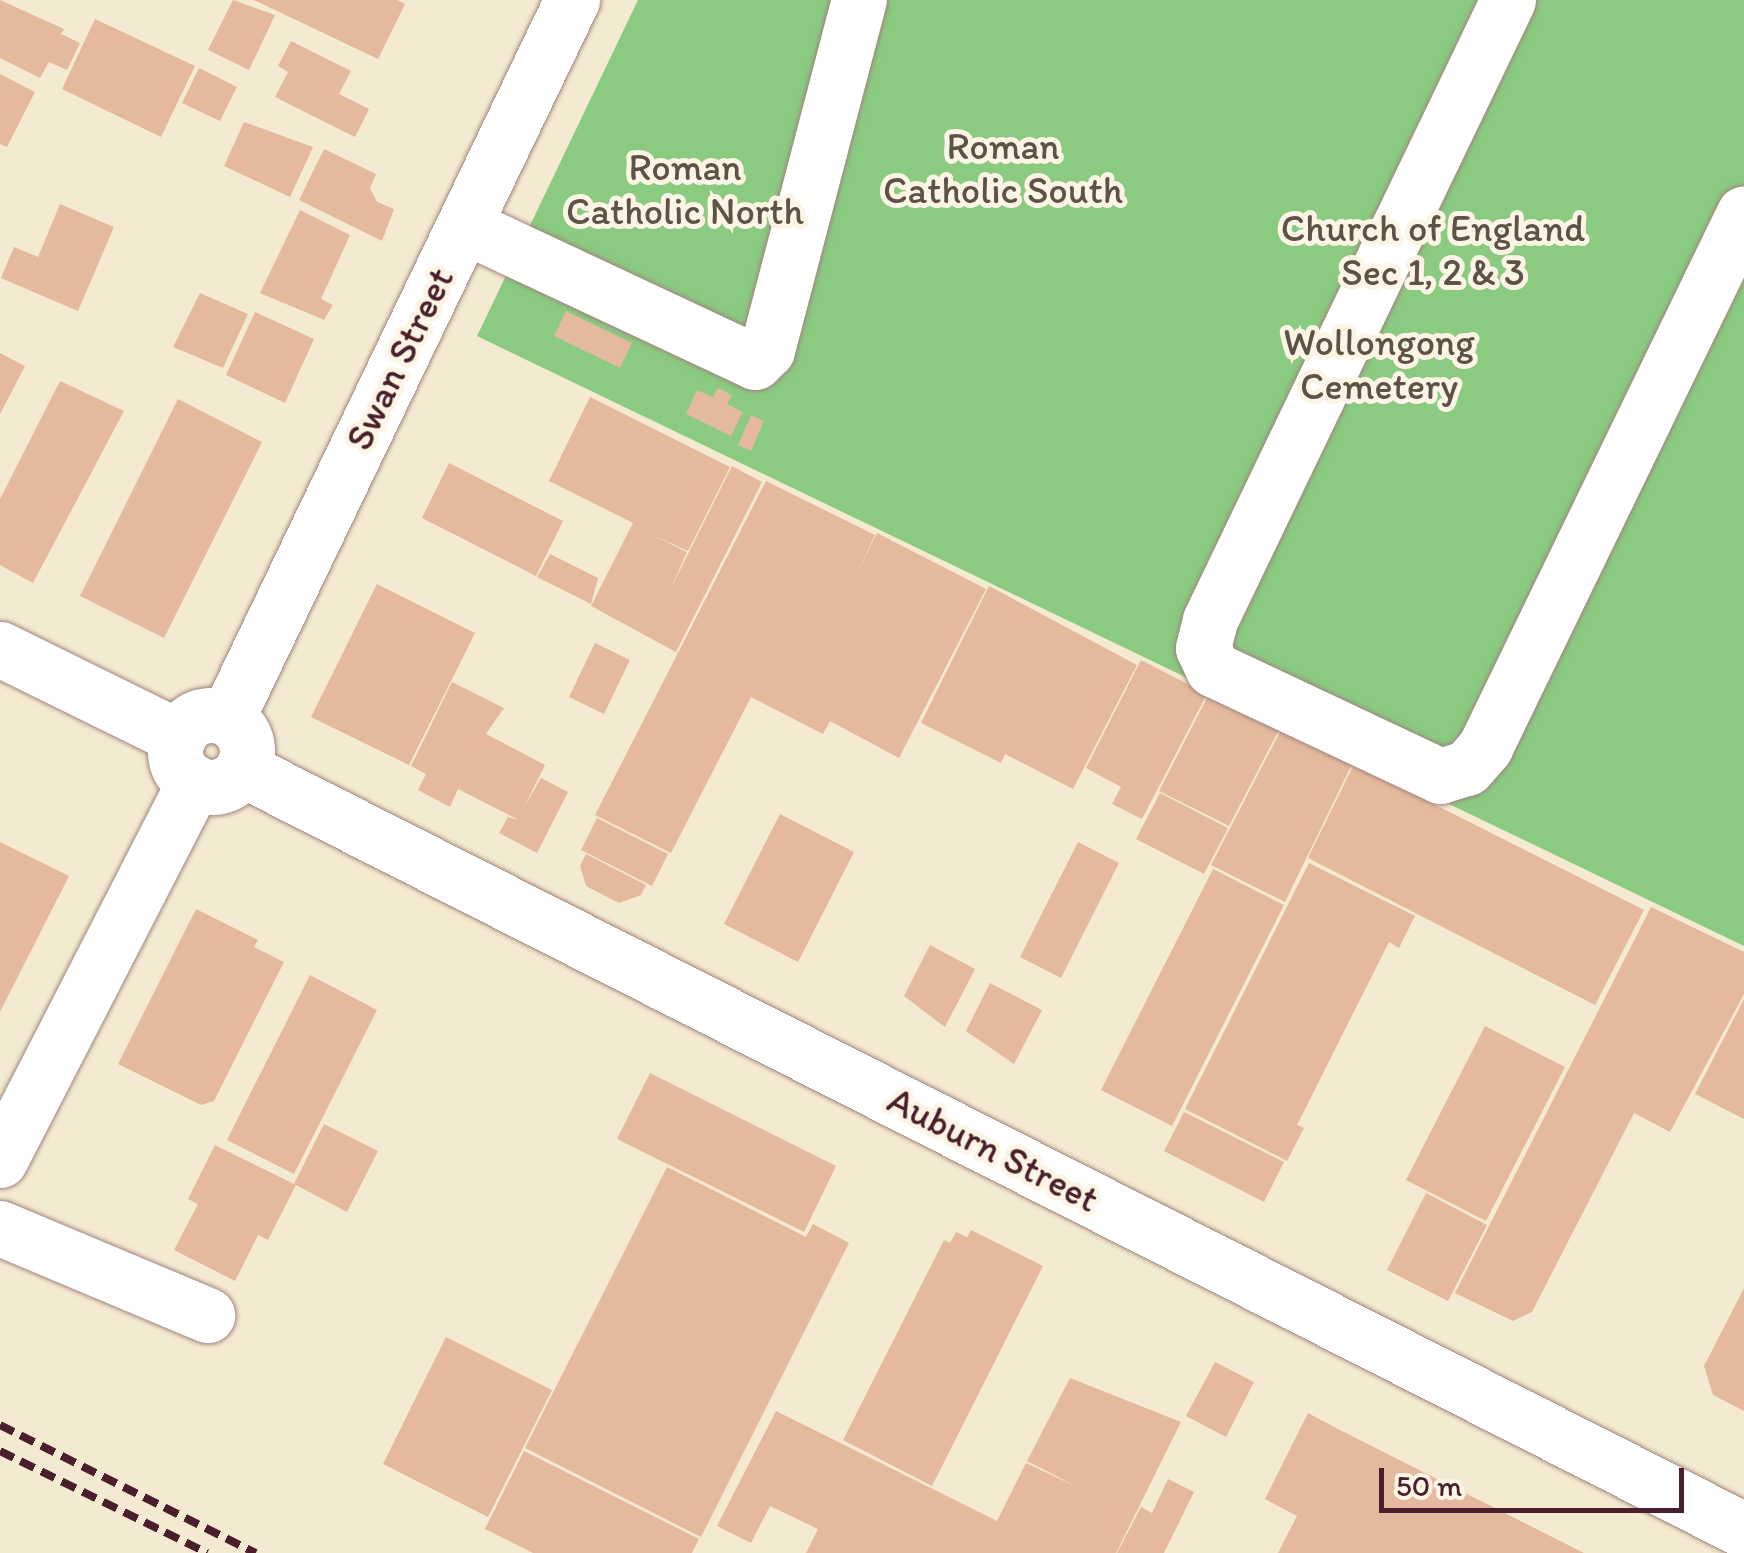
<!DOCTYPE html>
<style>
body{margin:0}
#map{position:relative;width:1744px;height:1553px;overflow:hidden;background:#f4ead1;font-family:Itim,sans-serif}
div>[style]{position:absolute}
.green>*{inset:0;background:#8aca81}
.building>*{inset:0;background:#e5b99d}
.roads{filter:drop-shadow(0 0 2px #9f847e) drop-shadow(0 0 2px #9f847e)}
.minor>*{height:55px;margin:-27.5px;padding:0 27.5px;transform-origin:27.5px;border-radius:27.5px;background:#fff}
.minor>.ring{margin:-27.5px;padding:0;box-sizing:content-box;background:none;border:55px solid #fff;border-radius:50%}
.rail>*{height:8px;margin-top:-4px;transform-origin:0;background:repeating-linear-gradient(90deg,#4a1f2b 0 15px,transparent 0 23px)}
span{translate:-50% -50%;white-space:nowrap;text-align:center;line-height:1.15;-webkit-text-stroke:10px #fcf5e5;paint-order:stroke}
.park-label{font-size:38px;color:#5d5245}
.street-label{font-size:38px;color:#4a1f2b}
.scale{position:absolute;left:1379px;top:1468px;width:305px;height:45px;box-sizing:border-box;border:5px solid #4a1f2b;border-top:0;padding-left:12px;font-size:30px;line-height:35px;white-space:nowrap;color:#4a1f2b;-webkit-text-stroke:8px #fcf5e5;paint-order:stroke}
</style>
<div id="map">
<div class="green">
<i style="clip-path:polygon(638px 0,1744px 0,1744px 946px,477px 336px)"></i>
</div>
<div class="building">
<i style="clip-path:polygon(0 0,64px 29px,61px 34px,80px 43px,67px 70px,49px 62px,40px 78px,0 58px)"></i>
<i style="clip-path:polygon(233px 0,275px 15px,249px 70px,208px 50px)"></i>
<i style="clip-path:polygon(254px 0,397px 0,405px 4px,378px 59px)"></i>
<i style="clip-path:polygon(95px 19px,195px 66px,161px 137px,62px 89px)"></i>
<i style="clip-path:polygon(291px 41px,351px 71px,339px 94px,369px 109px,355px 137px,275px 97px,288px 72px,278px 66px)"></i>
<i style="clip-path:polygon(199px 68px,237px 87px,220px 121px,182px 103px)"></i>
<i style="clip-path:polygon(0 74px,35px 92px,7px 147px,0 144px)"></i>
<i style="clip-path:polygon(244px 122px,313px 147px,290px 197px,224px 166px)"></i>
<i style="clip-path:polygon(324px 149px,376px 174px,370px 188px,377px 202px,394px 209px,382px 241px,299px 200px)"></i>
<i style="clip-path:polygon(60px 204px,114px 227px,78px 311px,1px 278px,14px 247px,38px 257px)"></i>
<i style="clip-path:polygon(300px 210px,350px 235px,321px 299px,333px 305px,324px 320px,260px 293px)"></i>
<i style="clip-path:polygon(200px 293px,248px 314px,223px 368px,173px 347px)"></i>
<i style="clip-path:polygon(566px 311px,632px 343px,620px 368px,554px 336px)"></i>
<i style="clip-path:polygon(255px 312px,314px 339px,285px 403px,226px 375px)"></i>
<i style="clip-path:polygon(0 353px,25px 366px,0 414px)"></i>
<i style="clip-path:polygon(60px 381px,124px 411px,33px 583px,0 565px,0 499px)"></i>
<i style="clip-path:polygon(718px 388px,732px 395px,727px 404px,743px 412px,731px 436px,686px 414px,697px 390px,713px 397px)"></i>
<i style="clip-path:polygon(590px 397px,730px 467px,688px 551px,650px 534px,687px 552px,670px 590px,732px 466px,762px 482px,676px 652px,591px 606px,633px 523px,549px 481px)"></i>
<i style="clip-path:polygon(178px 399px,262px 442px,164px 638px,80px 596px)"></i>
<i style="clip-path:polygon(751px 415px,764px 421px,751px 451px,738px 445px)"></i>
<i style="clip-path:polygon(449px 463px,563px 521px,536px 576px,422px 518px)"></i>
<i style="clip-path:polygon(766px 481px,875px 535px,857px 573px,877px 533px,986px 589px,899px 758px,830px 721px,823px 734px,751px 697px,671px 853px,595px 815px)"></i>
<i style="clip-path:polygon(550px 554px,598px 578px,591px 604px,537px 577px)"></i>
<i style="clip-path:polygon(377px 584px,475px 633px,409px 765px,311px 717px)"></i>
<i style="clip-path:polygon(989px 586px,1137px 665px,1073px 789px,1005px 754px,1001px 763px,921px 723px)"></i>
<i style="clip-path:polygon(595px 643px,630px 660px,604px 714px,569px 697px)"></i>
<i style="clip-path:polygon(1141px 660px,1207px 694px,1142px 819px,1112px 804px,1121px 787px,1086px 768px)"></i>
<i style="clip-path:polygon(452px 682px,504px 708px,486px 734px,545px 765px,524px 807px,541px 778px,568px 792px,537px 853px,499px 833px,508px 817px,519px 820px,458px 789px,450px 807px,418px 790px,426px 774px,411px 766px)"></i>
<i style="clip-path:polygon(1210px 692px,1280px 728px,1229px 826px,1159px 791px)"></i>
<i style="clip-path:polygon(1283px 726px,1353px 762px,1285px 902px,1211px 865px)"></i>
<i style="clip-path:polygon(1354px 764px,1644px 910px,1595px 1005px,1308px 858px)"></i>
<i style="clip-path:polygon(1160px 793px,1228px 828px,1204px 874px,1136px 839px)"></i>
<i style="clip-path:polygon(780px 814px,854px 852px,798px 962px,724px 924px)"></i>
<i style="clip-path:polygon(597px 818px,668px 854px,652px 886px,581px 850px)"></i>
<i style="clip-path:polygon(0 842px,69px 876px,0 1012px)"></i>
<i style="clip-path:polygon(1078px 842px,1119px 863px,1061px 978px,1020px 957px)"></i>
<i style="clip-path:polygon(586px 854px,646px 885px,641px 895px,619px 903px,586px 886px,580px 866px)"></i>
<i style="clip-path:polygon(1309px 863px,1415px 916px,1399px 948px,1389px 942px,1297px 1125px,1304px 1128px,1287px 1161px,1185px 1109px)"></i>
<i style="clip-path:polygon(1213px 869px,1284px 905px,1172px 1126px,1101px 1090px)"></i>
<i style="clip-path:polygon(1651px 907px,1744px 952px,1744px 994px,1670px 1132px,1634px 1113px,1532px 1312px,1513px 1321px,1455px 1293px)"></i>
<i style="clip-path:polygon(196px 909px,258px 940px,254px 947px,284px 962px,214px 1101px,201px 1105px,118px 1064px)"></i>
<i style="clip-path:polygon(930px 945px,975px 969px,945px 1027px,904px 996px)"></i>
<i style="clip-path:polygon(310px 975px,377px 1010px,294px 1174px,227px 1140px)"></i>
<i style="clip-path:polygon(990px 983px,1042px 1010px,1014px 1064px,966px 1031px)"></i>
<i style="clip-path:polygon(1744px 999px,1744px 1119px,1695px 1094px)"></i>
<i style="clip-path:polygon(1485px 1026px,1565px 1067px,1486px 1221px,1406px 1180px)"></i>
<i style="clip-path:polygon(650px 1073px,836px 1166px,804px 1232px,617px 1139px)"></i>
<i style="clip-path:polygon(1184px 1112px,1284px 1162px,1264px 1202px,1164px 1151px)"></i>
<i style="clip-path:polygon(324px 1124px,378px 1151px,347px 1212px,294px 1184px)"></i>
<i style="clip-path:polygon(215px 1145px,296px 1185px,268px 1240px,258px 1235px,235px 1281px,174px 1250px,198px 1204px,188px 1199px)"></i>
<i style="clip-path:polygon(667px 1167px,806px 1237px,813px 1224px,849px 1243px,701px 1537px,525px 1448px)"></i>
<i style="clip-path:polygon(1426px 1193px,1487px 1225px,1448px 1301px,1387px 1270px)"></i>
<i style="clip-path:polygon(971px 1230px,1043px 1266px,932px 1486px,843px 1440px,944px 1240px,950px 1243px,956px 1232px,967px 1237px)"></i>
<i style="clip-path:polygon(1744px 1288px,1744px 1411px,1713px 1395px,1704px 1366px)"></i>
<i style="clip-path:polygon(446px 1337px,552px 1390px,488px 1517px,383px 1464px)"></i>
<i style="clip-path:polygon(1215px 1362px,1254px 1382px,1226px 1437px,1186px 1416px)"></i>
<i style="clip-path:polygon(1070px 1378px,1181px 1422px,1116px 1553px,806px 1553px,818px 1529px,770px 1506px,751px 1543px,717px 1526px,776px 1411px,997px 1521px,1026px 1463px,1079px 1488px,1027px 1461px)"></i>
<i style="clip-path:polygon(1308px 1413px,1340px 1430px,1584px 1553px,1278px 1553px,1297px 1516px,1265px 1499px)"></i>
<i style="clip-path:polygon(524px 1451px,699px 1539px,692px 1553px,533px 1553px,485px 1529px)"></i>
<i style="clip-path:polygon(1168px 1479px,1194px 1492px,1164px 1553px,1117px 1553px,1141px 1507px,1152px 1513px)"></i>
</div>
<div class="roads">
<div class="minor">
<i style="left:1508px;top:0;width:688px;rotate:115.67deg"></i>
<i style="left:1210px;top:620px;width:29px;rotate:104deg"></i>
<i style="left:1203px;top:648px;width:23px;rotate:65deg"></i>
<i style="left:1213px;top:669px;width:251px;rotate:25.2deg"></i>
<i style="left:1440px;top:776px;width:28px;rotate:-17deg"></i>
<i style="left:1467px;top:768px;width:28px;rotate:-49deg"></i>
<i style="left:1485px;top:747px;width:593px;rotate:-64.13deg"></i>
<i style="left:465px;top:226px;width:320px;rotate:25.1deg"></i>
<i style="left:755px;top:362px;width:17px;rotate:-45deg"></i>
<i style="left:767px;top:350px;width:362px;rotate:-75.3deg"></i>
<i style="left:0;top:649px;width:199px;rotate:26.2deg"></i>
<i class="ring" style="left:175px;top:715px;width:17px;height:17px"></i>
<i style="left:227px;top:718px;width:797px;rotate:-64.34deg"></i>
<i style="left:242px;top:769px;width:1684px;rotate:26.87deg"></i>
<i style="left:0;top:1160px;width:425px;rotate:-62.8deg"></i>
<i style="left:0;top:1228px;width:225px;rotate:22.8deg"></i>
</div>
</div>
<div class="rail">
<i style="left:0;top:1425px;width:286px;rotate:26.6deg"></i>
<i style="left:0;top:1451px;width:231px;rotate:26.2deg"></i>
</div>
<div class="park-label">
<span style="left:1003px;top:169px">Roman<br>Catholic South</span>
<span style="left:685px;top:190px">Roman<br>Catholic North</span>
<span style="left:1433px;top:251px">Church of England<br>Sec 1, 2 &amp; 3</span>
<span style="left:1379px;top:365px">Wollongong<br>Cemetery</span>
</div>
<div class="street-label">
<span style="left:400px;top:359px;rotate:-64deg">Swan Street</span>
<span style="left:993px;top:1150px;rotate:27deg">Auburn Street</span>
</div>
<div class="scale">50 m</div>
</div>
